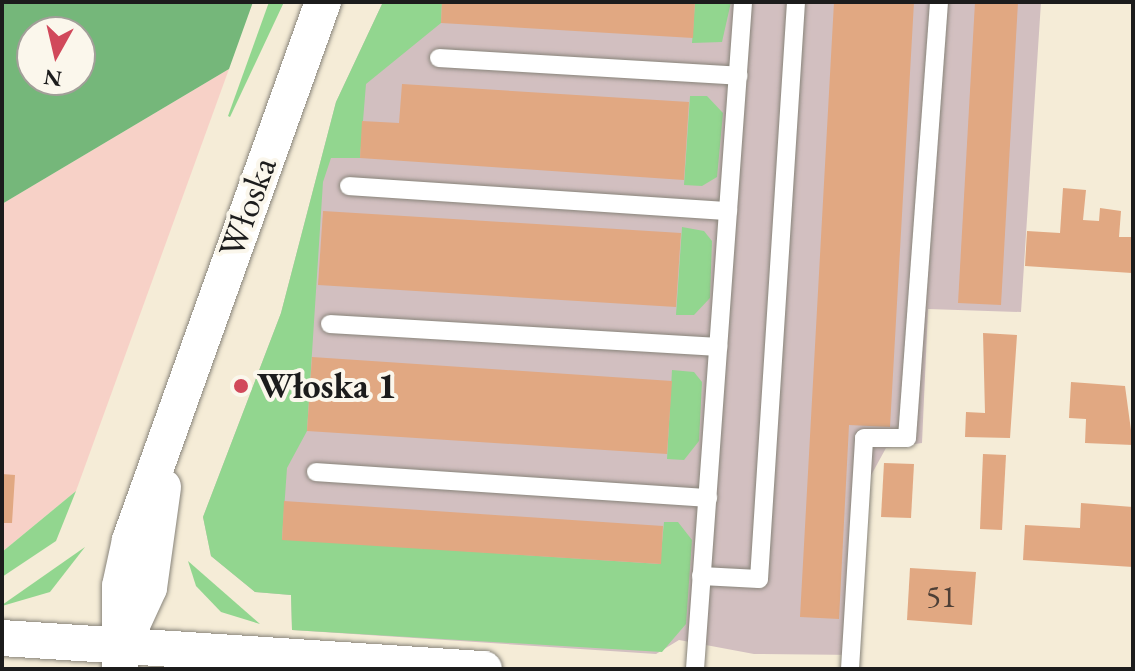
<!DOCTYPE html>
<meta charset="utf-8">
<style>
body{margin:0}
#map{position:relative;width:1135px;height:671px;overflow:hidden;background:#f5ecd7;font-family:"EB Garamond",serif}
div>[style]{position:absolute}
.built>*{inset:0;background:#f7d1c7}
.industrial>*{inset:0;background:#d2bfc0}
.green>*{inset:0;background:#92d68f}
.forest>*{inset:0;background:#75b77a}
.building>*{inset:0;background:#e1a882}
.roads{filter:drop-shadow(0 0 2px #88847a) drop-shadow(0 0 2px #88847a)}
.service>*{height:18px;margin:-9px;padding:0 9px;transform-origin:9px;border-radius:9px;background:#fff}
.minor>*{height:36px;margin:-18px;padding:0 18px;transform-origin:18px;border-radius:18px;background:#fff}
.dots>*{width:22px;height:22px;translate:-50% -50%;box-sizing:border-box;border:4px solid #fbf7ec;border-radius:50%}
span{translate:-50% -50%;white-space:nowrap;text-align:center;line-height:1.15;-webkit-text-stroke:8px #fbf7ec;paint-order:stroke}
.number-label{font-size:32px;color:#4d3f36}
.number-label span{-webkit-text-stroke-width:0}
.street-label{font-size:36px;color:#1c1c1c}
.poi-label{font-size:36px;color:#1c1c1c;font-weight:700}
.left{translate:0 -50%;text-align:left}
.frame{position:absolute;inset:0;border:4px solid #1c1c1c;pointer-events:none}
.north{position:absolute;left:16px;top:16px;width:80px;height:80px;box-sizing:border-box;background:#fbf7ec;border:2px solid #a29f99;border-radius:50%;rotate:188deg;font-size:22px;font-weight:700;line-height:32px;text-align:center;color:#1c1c1c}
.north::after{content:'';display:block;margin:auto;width:28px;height:36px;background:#d1495b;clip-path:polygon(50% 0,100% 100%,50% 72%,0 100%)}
</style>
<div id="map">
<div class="built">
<i style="clip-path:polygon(229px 69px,76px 491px,2px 552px,2px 204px)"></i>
</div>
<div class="industrial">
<i style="clip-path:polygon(383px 2px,1041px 2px,1021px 312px,928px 309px,922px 443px,886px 448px,869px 479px,859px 655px,754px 654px,679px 640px,656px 654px,292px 630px,291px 595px,255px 592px,211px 556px,203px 517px,281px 313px,336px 102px)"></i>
</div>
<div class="green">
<i style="clip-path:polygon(269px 2px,284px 2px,230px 117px,228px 116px)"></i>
<i style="clip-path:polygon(383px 2px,442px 2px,441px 23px,366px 84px,360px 158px,331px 158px,323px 182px,307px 431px,287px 468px,282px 539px,660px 564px,664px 522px,678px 522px,692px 540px,686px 624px,662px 652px,292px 630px,291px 595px,255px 592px,211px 556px,203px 517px,281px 313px,336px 102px)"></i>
<i style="clip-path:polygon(695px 2px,731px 2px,722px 42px,692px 43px)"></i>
<i style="clip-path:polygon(690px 96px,707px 96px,723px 113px,717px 177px,702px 186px,684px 185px)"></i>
<i style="clip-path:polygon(682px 227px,704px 231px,712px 241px,710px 298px,694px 315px,676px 315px)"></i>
<i style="clip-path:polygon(672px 370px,694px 372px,702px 382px,699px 441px,684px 460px,667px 459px)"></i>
<i style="clip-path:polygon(76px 491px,56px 541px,2px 577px,2px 552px)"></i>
<i style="clip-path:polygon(85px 547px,50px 592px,2px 606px,2px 605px)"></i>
<i style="clip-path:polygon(188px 561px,260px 624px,221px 612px,196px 586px)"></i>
</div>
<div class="forest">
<i style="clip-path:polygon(evenodd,2px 2px,253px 2px,229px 69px,2px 204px,2px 2px,32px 32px,80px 32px,80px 80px,32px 80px,32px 32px)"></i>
</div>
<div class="building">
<i style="clip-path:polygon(442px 2px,695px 2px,693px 38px,441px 23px)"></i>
<i style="clip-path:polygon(834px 2px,914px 2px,890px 427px,849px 425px,839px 619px,800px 617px)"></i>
<i style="clip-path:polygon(975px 2px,1018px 2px,1001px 305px,958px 303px)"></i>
<i style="clip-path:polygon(402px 84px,689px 102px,684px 180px,360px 158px,362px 121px,399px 123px)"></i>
<i style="clip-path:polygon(1063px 188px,1086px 190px,1083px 220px,1099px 221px,1100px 208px,1121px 211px,1119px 237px,1133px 237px,1132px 273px,1025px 266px,1027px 231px,1060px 233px)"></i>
<i style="clip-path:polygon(323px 211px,681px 233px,676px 307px,318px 285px)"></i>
<i style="clip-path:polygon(983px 333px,1017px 335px,1010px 438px,965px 437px,966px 412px,985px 413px)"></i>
<i style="clip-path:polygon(312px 357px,672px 381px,667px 454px,307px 431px)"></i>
<i style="clip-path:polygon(1071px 382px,1125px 386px,1133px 445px,1085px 443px,1086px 419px,1069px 418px)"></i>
<i style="clip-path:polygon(983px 454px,1006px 455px,1002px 530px,980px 529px)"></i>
<i style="clip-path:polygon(884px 463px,914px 464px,911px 518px,881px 517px)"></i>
<i style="clip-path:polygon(2px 474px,15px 475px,12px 523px,2px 523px)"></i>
<i style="clip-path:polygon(284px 501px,663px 526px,661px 564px,282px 540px)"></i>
<i style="clip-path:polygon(1081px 503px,1133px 507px,1133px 567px,1023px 560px,1025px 525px,1080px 528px)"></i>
<i style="clip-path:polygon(910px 568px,976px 572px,972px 625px,907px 620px)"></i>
</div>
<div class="roads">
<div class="service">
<i style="left:439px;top:58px;width:300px;rotate:3.4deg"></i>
<i style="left:349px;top:186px;width:380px;rotate:3.8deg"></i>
<i style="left:330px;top:324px;width:389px;rotate:3.4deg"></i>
<i style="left:316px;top:472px;width:393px;rotate:3.8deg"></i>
<i style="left:701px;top:576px;width:58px;rotate:3deg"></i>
<i style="left:759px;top:579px;width:578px;rotate:-86.33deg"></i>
<i style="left:695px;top:669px;width:669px;rotate:-85.88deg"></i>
<i style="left:850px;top:669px;width:231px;rotate:-86.5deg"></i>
<i style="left:864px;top:438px;width:43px"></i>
<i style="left:907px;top:438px;width:437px;rotate:-85.8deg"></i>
</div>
<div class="minor">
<i style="left:2px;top:638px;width:483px;rotate:3.7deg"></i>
<i style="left:126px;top:638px;width:55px;rotate:-65.3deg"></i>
<i style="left:149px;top:588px;width:102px;rotate:-82.1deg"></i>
<i style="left:120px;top:669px;width:83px;rotate:-90deg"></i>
<i style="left:120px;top:586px;width:47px;rotate:-77.7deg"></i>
<i style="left:130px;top:540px;width:572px;rotate:-70.27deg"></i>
</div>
</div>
<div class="dots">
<i style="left:241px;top:386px;background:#d1495b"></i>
</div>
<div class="number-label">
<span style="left:941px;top:596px">51</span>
</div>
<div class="street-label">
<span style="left:247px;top:207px;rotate:-70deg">Włoska</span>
</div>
<div class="poi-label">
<span class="left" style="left:257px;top:386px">Włoska 1</span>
</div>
<div class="frame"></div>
<div class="north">N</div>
</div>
